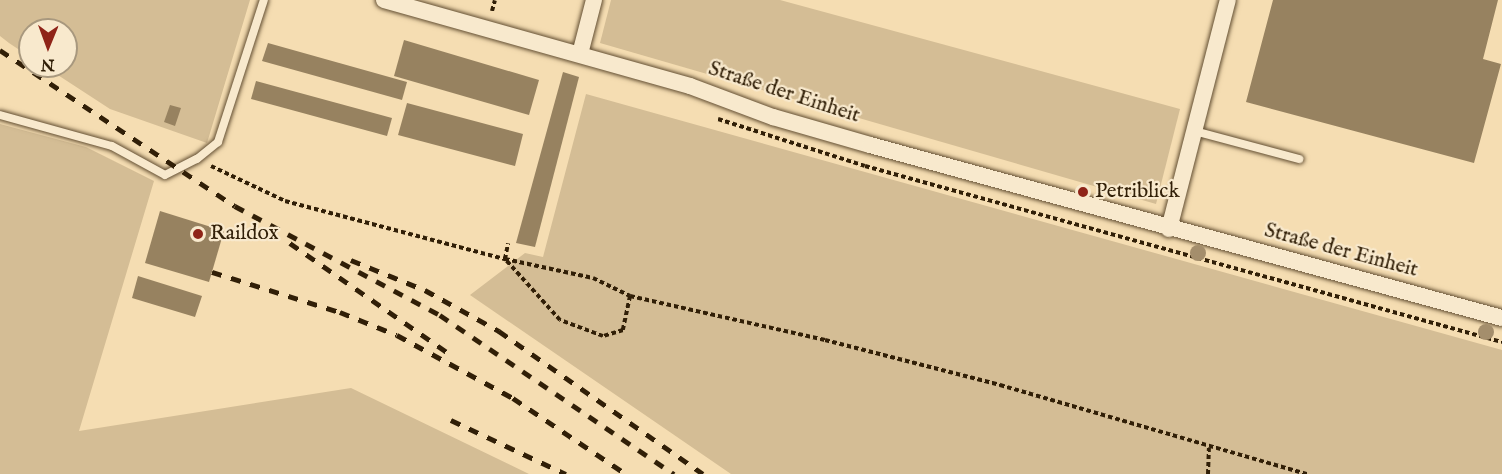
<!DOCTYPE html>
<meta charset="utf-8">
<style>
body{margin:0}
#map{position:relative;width:1502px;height:474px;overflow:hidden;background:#f5ddb2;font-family:"IM FELL English",serif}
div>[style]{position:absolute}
.green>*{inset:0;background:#d4bd95}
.building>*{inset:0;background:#978260}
.path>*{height:4px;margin-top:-2px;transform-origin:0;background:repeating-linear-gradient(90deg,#311f07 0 4.5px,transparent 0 7.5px)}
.roads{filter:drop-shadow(0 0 2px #624e32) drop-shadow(0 0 2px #624e32)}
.lane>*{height:8px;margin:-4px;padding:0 4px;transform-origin:4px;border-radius:4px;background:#f8e9cd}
.street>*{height:16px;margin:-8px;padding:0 8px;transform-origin:8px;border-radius:8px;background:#f8e9cd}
.rail>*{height:4.5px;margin-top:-2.25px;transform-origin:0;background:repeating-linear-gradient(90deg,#311f07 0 10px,transparent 0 20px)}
.trees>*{width:16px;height:16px;margin:-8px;border-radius:50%;background:#a48e6c}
.dots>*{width:16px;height:16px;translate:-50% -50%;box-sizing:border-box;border:3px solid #f8e9cd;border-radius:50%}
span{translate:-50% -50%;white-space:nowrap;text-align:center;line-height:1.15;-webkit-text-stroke:4.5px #f8e9cd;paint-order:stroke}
.street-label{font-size:21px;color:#311f07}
.poi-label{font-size:21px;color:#311f07}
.left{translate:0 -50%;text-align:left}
.north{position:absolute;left:18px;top:18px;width:60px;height:60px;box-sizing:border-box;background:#f8e9cd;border:2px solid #a8987e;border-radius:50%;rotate:181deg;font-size:16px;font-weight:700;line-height:24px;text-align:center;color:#311f07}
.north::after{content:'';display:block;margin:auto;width:21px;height:27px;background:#8f2418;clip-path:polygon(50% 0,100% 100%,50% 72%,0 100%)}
</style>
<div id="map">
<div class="green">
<i style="clip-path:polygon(0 0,250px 0,207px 143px,110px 109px,44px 66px,66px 66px,66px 30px,30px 30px,30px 57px,9px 43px,0 36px)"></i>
<i style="clip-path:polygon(611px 0,780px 0,1180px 109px,1156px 204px,600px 43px)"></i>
<i style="clip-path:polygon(586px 94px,1502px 350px,1502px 474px,731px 474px,470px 295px,525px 253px,543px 257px)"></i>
<i style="clip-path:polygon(0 124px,86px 147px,154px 181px,79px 431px,351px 388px,529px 474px,0 474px)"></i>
</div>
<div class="building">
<i style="clip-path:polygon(1273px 0,1498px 0,1483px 59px,1501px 64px,1474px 163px,1246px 102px)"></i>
<i style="clip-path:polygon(404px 40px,539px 80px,529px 115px,394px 76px)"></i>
<i style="clip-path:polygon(268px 43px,407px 82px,402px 100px,262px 61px)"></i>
<i style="clip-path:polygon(563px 72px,579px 77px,535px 247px,516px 243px)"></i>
<i style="clip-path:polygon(256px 81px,392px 118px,387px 136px,251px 99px)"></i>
<i style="clip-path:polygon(407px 103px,523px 134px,515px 166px,398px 135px)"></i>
<i style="clip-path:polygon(170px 105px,181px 108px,175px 126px,164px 122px)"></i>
<i style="clip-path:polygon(160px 211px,224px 231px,209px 282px,145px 263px)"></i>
<i style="clip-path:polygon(138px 276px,202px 296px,195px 317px,132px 298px)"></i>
</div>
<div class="path">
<i style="left:492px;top:11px;width:11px;rotate:-75deg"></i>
<i style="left:718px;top:119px;width:154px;rotate:17.7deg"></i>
<i style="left:865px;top:166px;width:661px;rotate:15.45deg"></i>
<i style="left:211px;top:166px;width:82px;rotate:25.3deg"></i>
<i style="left:285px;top:201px;width:228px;rotate:14.8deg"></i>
<i style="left:505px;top:259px;width:90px;rotate:12.2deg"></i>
<i style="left:593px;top:278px;width:41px;rotate:25.9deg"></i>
<i style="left:630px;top:296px;width:35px;rotate:102deg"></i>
<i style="left:623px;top:330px;width:21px;rotate:163deg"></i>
<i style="left:603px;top:336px;width:46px;rotate:-159.6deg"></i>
<i style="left:560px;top:320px;width:82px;rotate:-132deg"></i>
<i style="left:505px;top:259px;width:16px;rotate:-79deg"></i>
<i style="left:630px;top:296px;width:200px;rotate:12.7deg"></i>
<i style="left:825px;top:340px;width:181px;rotate:14.4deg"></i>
<i style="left:1000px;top:385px;width:320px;rotate:16.2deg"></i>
<i style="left:1208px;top:474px;width:26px;rotate:-88deg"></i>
</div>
<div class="roads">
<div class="lane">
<i style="left:0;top:115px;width:116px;rotate:15.5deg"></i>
<i style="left:112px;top:146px;width:60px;rotate:28.7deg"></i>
<i style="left:165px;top:175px;width:36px;rotate:-27deg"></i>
<i style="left:197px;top:159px;width:27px;rotate:-39deg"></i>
<i style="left:218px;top:142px;width:149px;rotate:-72.1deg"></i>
<i style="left:1194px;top:131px;width:109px;rotate:14.9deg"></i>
</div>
<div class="street">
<i style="left:384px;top:0;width:318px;rotate:15.7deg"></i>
<i style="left:690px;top:86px;width:89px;rotate:20.5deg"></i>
<i style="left:773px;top:117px;width:101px;rotate:16.1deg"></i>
<i style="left:870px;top:145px;width:655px;rotate:15.31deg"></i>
<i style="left:580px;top:54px;width:56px;rotate:-75.5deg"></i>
<i style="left:1169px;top:229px;width:236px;rotate:-75.6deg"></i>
</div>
</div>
<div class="rail">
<i style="left:0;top:50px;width:282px;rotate:33.6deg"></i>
<i style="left:235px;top:206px;width:232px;rotate:28deg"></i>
<i style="left:440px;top:315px;width:283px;rotate:34.2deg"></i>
<i style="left:290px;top:243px;width:195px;rotate:34.8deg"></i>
<i style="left:351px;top:260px;width:80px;rotate:22.1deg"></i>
<i style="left:425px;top:290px;width:85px;rotate:29deg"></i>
<i style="left:499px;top:331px;width:249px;rotate:35deg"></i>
<i style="left:212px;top:272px;width:134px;rotate:17.4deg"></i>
<i style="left:340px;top:312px;width:61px;rotate:22deg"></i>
<i style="left:397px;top:335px;width:132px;rotate:28.5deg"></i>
<i style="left:513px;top:398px;width:136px;rotate:33.9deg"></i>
<i style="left:451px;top:420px;width:127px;rotate:25.2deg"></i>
</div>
<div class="trees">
<i style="left:1198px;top:253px"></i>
<i style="left:1486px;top:332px"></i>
</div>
<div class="dots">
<i style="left:1083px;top:192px;background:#8f2418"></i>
<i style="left:198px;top:234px;background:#8f2418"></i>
</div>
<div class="street-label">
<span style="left:784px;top:93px;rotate:18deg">Straße der Einheit</span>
<span style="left:1341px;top:251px;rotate:15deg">Straße der Einheit</span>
</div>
<div class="poi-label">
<span class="left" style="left:1095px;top:192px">Petriblick</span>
<span class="left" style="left:210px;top:234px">Raildox</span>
</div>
<div class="north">N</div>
</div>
